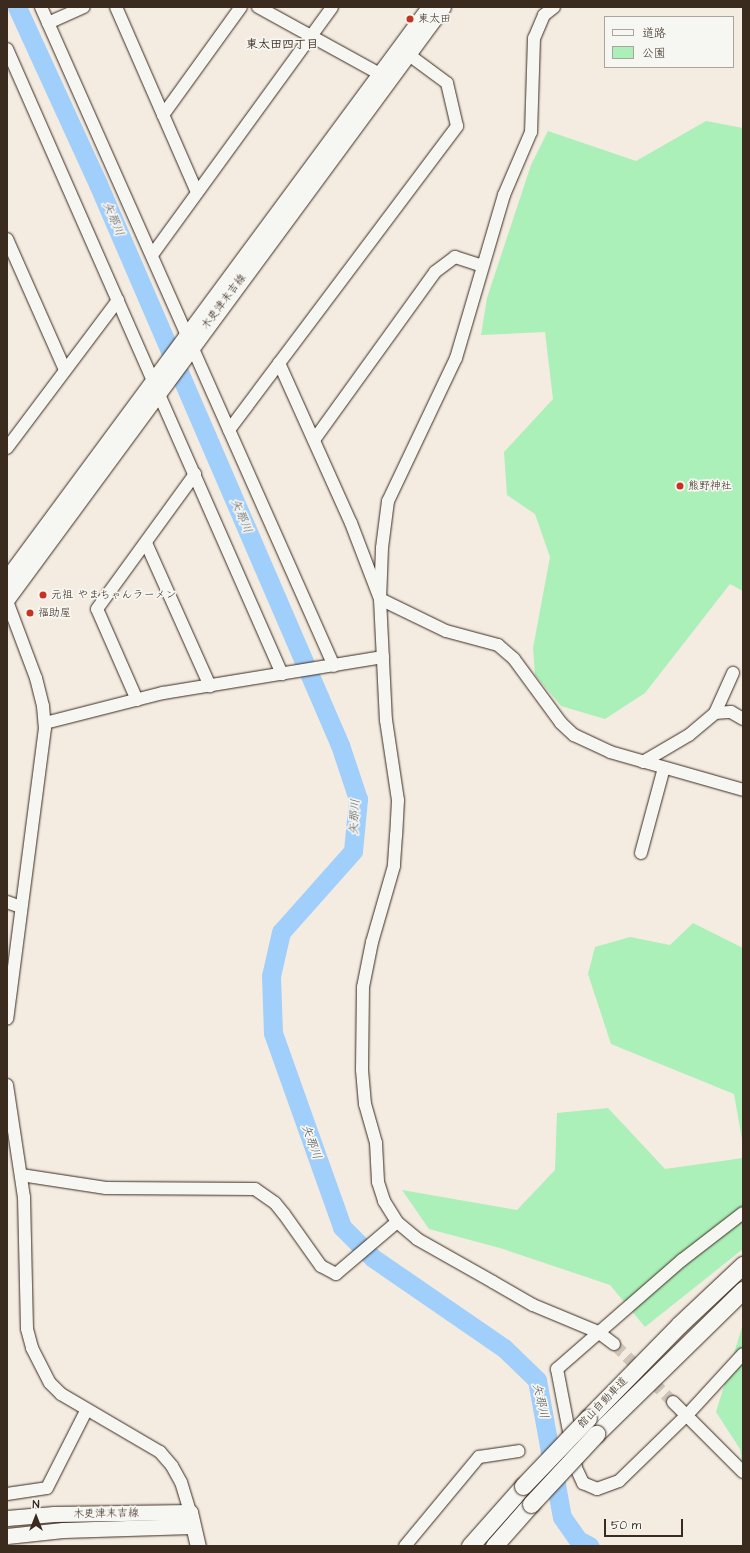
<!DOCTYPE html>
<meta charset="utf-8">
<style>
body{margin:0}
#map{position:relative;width:750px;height:1553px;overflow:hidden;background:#f4ece1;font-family:"Architects Daughter","Klee One",sans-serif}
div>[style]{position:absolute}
.green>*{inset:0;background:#abefb9}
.river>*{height:19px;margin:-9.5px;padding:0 9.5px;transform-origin:9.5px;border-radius:9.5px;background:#a1cffc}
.minor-tunnel>*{height:12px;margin-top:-6px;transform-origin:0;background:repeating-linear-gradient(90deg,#cfc5ba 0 12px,transparent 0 18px)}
.roads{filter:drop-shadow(0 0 1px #3b2a1e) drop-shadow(0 0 1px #3b2a1e)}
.minor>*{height:12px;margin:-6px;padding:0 6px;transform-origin:6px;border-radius:6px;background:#f6f6f2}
.major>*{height:15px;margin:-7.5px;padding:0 7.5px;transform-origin:7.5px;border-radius:7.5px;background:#f6f6f2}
.highway>*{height:17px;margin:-8.5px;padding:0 8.5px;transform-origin:8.5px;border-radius:8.5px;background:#f6f6f2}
.bridges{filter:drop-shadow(0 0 1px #3b2a1e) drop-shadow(0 0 1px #3b2a1e)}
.highway-bridge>*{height:17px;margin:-8.5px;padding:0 8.5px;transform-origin:8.5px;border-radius:8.5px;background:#f6f6f2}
.dots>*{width:11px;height:11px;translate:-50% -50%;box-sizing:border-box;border:2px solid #f6f6f2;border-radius:50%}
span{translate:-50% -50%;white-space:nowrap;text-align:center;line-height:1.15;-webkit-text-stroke:3.5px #f6f6f2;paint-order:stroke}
.poi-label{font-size:11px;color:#3b2a1e}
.left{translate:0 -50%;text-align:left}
.street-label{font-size:11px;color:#3b2a1e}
.neighbourhood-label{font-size:12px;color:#3b2a1e;font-weight:700}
.water-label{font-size:12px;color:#545356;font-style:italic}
.frame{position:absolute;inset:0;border:8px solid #3b2a1e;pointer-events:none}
.legend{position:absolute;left:604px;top:16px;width:130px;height:52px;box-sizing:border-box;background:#f6f6f2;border:1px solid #aba49d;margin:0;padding:5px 7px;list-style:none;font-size:12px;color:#3b2a1e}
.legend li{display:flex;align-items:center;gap:8px;height:20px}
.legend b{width:20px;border:1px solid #aba49d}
.north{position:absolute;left:16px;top:1497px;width:40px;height:40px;-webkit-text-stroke:3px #f6f6f2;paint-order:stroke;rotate:0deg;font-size:11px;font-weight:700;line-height:16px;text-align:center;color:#3b2a1e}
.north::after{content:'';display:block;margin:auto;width:14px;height:18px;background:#3b2a1e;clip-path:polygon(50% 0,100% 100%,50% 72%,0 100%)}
.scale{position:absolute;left:604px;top:1519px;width:79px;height:18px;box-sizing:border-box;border:2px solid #3b2a1e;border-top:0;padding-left:5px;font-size:12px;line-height:14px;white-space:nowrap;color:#3b2a1e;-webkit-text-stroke:3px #f6f6f2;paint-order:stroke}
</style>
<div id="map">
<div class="green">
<i style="clip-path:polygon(706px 121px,743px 128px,743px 591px,730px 584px,645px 693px,605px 719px,561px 706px,535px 675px,533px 648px,550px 557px,535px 514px,507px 495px,504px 452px,553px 399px,545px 332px,481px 335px,487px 298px,531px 165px,548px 131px,636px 161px)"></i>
<i style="clip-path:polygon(693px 923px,743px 948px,743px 1145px,734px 1094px,611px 1044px,588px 974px,595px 947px,630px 937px,670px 945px)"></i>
<i style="clip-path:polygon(608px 1108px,665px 1169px,743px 1158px,743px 1249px,645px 1327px,610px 1285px,500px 1248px,429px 1229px,402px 1190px,517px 1210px,555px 1170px,557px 1113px)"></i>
<i style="clip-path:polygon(743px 1324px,743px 1471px,740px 1449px,716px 1412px)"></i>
</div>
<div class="river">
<i style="left:17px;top:7px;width:195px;rotate:65.4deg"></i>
<i style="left:98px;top:184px;width:611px;rotate:66.67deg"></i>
<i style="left:340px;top:745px;width:57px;rotate:71.6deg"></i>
<i style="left:358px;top:799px;width:52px;rotate:95.5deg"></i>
<i style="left:353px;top:851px;width:108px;rotate:131.6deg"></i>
<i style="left:281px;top:932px;width:45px;rotate:102.8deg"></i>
<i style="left:271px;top:976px;width:57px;rotate:88deg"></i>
<i style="left:273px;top:1033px;width:206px;rotate:70.4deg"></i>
<i style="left:342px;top:1227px;width:44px;rotate:45deg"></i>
<i style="left:373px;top:1258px;width:159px;rotate:34.5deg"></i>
<i style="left:504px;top:1348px;width:46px;rotate:44.1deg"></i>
<i style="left:537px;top:1380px;width:139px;rotate:79.7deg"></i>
<i style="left:562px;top:1517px;width:28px;rotate:55deg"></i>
<i style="left:578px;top:1540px;width:13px;rotate:27deg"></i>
</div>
<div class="minor-tunnel">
<i style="left:614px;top:1344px;width:83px;rotate:44.5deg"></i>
</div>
<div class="roads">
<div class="minor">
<i style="left:41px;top:7px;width:721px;rotate:66.03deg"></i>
<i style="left:116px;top:7px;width:202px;rotate:66.4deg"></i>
<i style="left:258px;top:7px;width:147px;rotate:28.8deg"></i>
<i style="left:554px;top:7px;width:13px;rotate:141deg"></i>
<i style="left:544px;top:15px;width:25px;rotate:113deg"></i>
<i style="left:534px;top:38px;width:94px;rotate:91.8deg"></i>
<i style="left:531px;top:132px;width:69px;rotate:113.2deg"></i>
<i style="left:504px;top:195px;width:170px;rotate:106.4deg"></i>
<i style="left:456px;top:358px;width:158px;rotate:115.4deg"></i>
<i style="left:388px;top:501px;width:47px;rotate:97.3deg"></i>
<i style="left:382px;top:548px;width:51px;rotate:92.2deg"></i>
<i style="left:380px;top:599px;width:121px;rotate:87.2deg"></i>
<i style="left:386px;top:720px;width:81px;rotate:81.5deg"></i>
<i style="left:398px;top:800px;width:35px;rotate:93deg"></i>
<i style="left:396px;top:835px;width:31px;rotate:94deg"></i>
<i style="left:394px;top:866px;width:79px;rotate:106.1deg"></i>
<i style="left:372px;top:942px;width:46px;rotate:101.3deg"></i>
<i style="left:363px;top:987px;width:83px;rotate:90.7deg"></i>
<i style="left:362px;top:1070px;width:34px;rotate:85deg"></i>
<i style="left:365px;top:1104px;width:41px;rotate:74.2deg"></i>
<i style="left:376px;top:1143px;width:39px;rotate:87deg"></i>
<i style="left:378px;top:1182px;width:20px;rotate:72deg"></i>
<i style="left:384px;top:1201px;width:25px;rotate:58deg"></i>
<i style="left:397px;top:1222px;width:26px;rotate:40deg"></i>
<i style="left:417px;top:1239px;width:87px;rotate:29.5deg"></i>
<i style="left:493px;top:1282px;width:46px;rotate:29.9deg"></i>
<i style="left:533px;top:1305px;width:70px;rotate:22.6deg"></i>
<i style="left:598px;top:1332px;width:20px;rotate:37deg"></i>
<i style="left:48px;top:23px;width:39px;rotate:-24deg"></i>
<i style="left:7px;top:49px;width:683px;rotate:66.25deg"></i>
<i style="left:163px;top:115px;width:133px;rotate:-54.2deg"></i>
<i style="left:7px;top:239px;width:143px;rotate:66.1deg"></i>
<i style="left:152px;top:255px;width:306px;rotate:-54deg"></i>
<i style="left:279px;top:363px;width:175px;rotate:65.8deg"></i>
<i style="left:351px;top:523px;width:81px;rotate:69.1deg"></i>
<i style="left:380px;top:599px;width:73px;rotate:25.9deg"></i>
<i style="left:446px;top:631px;width:54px;rotate:15.1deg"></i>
<i style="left:498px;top:645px;width:21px;rotate:41deg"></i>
<i style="left:514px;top:659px;width:79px;rotate:53.7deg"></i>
<i style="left:561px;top:723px;width:18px;rotate:43deg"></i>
<i style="left:574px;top:735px;width:40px;rotate:25deg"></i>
<i style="left:610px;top:752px;width:138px;rotate:15.9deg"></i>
<i style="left:229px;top:430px;width:380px;rotate:-53.1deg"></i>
<i style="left:457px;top:126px;width:44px;rotate:-103.1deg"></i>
<i style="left:447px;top:83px;width:57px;rotate:-143.5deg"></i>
<i style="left:314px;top:440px;width:207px;rotate:-54.2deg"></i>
<i style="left:435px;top:272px;width:25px;rotate:-37deg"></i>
<i style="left:455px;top:257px;width:28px;rotate:18deg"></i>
<i style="left:7px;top:448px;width:185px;rotate:-53.1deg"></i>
<i style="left:146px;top:543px;width:157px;rotate:65.9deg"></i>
<i style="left:7px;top:601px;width:82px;rotate:69.4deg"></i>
<i style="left:36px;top:678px;width:29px;rotate:76deg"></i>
<i style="left:43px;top:706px;width:22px;rotate:85deg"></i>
<i style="left:45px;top:728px;width:293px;rotate:97.4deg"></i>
<i style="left:137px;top:700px;width:99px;rotate:-113.7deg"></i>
<i style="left:97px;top:609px;width:167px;rotate:-54deg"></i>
<i style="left:715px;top:713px;width:44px;rotate:-65.8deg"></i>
<i style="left:45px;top:723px;width:122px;rotate:-14.3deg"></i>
<i style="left:163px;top:693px;width:223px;rotate:-9.3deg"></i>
<i style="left:643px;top:762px;width:53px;rotate:-30.4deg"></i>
<i style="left:689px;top:735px;width:34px;rotate:-40deg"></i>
<i style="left:715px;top:713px;width:16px;rotate:-4deg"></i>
<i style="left:731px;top:712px;width:14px;rotate:30deg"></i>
<i style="left:641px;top:853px;width:88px;rotate:-74.9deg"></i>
<i style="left:7px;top:902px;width:15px;rotate:20deg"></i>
<i style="left:7px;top:1085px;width:113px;rotate:81.4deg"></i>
<i style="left:24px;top:1197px;width:132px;rotate:88.7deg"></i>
<i style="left:27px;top:1329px;width:20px;rotate:75deg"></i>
<i style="left:32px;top:1348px;width:39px;rotate:63deg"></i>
<i style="left:50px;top:1383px;width:16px;rotate:45deg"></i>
<i style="left:61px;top:1394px;width:115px;rotate:30.4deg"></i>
<i style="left:160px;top:1452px;width:18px;rotate:49deg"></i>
<i style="left:172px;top:1466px;width:18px;rotate:61deg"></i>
<i style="left:181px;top:1482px;width:31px;rotate:73deg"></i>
<i style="left:21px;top:1175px;width:86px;rotate:8.7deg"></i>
<i style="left:106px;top:1188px;width:149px;rotate:0.4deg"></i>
<i style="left:255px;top:1189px;width:24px;rotate:35deg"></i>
<i style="left:275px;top:1203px;width:14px;rotate:51deg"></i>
<i style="left:284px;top:1214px;width:64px;rotate:54.6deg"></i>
<i style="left:321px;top:1266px;width:17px;rotate:28deg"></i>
<i style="left:336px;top:1274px;width:80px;rotate:-40.4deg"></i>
<i style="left:743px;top:1213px;width:77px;rotate:142.4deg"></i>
<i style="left:682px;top:1260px;width:166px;rotate:138.9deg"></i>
<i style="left:557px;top:1369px;width:101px;rotate:79.1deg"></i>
<i style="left:576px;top:1468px;width:17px;rotate:65deg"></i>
<i style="left:583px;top:1483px;width:15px;rotate:23deg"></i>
<i style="left:597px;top:1489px;width:23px;rotate:-20deg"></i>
<i style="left:619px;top:1481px;width:96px;rotate:-44.2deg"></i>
<i style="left:688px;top:1414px;width:81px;rotate:-47.5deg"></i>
<i style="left:673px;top:1402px;width:99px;rotate:45deg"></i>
<i style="left:7px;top:1494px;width:40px;rotate:-8.5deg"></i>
<i style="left:47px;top:1488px;width:86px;rotate:-63.1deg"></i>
<i style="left:405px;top:1546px;width:116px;rotate:-50.3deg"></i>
<i style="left:479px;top:1457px;width:40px;rotate:-8.5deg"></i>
</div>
<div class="major">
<i style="left:7px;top:578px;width:710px;rotate:-53.53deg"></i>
<i style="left:7px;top:599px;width:735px;rotate:-53.63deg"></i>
<i style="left:7px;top:1518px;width:47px;rotate:-4.9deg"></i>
<i style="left:54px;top:1514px;width:136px;rotate:-0.8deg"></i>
<i style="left:190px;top:1512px;width:35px;rotate:77deg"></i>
<i style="left:7px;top:1536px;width:56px;rotate:-6.1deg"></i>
<i style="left:63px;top:1530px;width:129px;rotate:-1.8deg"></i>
</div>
<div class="highway">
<i style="left:588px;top:1418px;width:130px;rotate:-45.6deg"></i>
<i style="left:679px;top:1325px;width:88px;rotate:-43.2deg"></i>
<i style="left:596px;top:1434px;width:206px;rotate:-44.4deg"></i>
<i style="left:470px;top:1546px;width:80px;rotate:-48.5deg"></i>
<i style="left:494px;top:1546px;width:56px;rotate:-48.6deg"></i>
</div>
</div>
<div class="bridges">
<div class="highway-bridge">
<i style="left:523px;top:1486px;width:94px;rotate:-46.3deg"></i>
<i style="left:531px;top:1504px;width:96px;rotate:-47.1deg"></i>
</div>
</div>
<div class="dots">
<i style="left:410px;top:19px;background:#c8321e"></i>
<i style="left:680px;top:486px;background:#c8321e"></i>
<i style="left:43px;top:595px;background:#c8321e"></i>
<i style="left:30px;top:613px;background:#c8321e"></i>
</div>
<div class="poi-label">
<span class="left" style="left:418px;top:19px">東太田</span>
<span class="left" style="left:688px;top:486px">熊野神社</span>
<span class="left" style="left:51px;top:595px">元祖 やまちゃんラーメン</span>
<span class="left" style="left:38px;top:613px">福助屋</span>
</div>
<div class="street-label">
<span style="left:224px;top:302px;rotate:-53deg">木更津末吉線</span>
<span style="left:603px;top:1403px;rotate:-46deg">館山自動車道</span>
<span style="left:106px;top:1514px;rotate:-1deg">木更津末吉線</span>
</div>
<div class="neighbourhood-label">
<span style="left:282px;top:45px">東太田四丁目</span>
</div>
<div class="water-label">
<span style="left:113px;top:219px;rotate:67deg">矢那川</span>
<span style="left:241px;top:516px;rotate:67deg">矢那川</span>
<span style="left:355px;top:817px;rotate:-87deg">矢那川</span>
<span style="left:311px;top:1142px;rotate:70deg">矢那川</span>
<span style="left:540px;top:1401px;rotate:77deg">矢那川</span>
</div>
<div class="frame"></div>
<ul class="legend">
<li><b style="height:5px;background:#f6f6f2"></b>道路</li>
<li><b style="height:11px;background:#abefb9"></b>公園</li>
</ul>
<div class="north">N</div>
<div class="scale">50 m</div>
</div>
